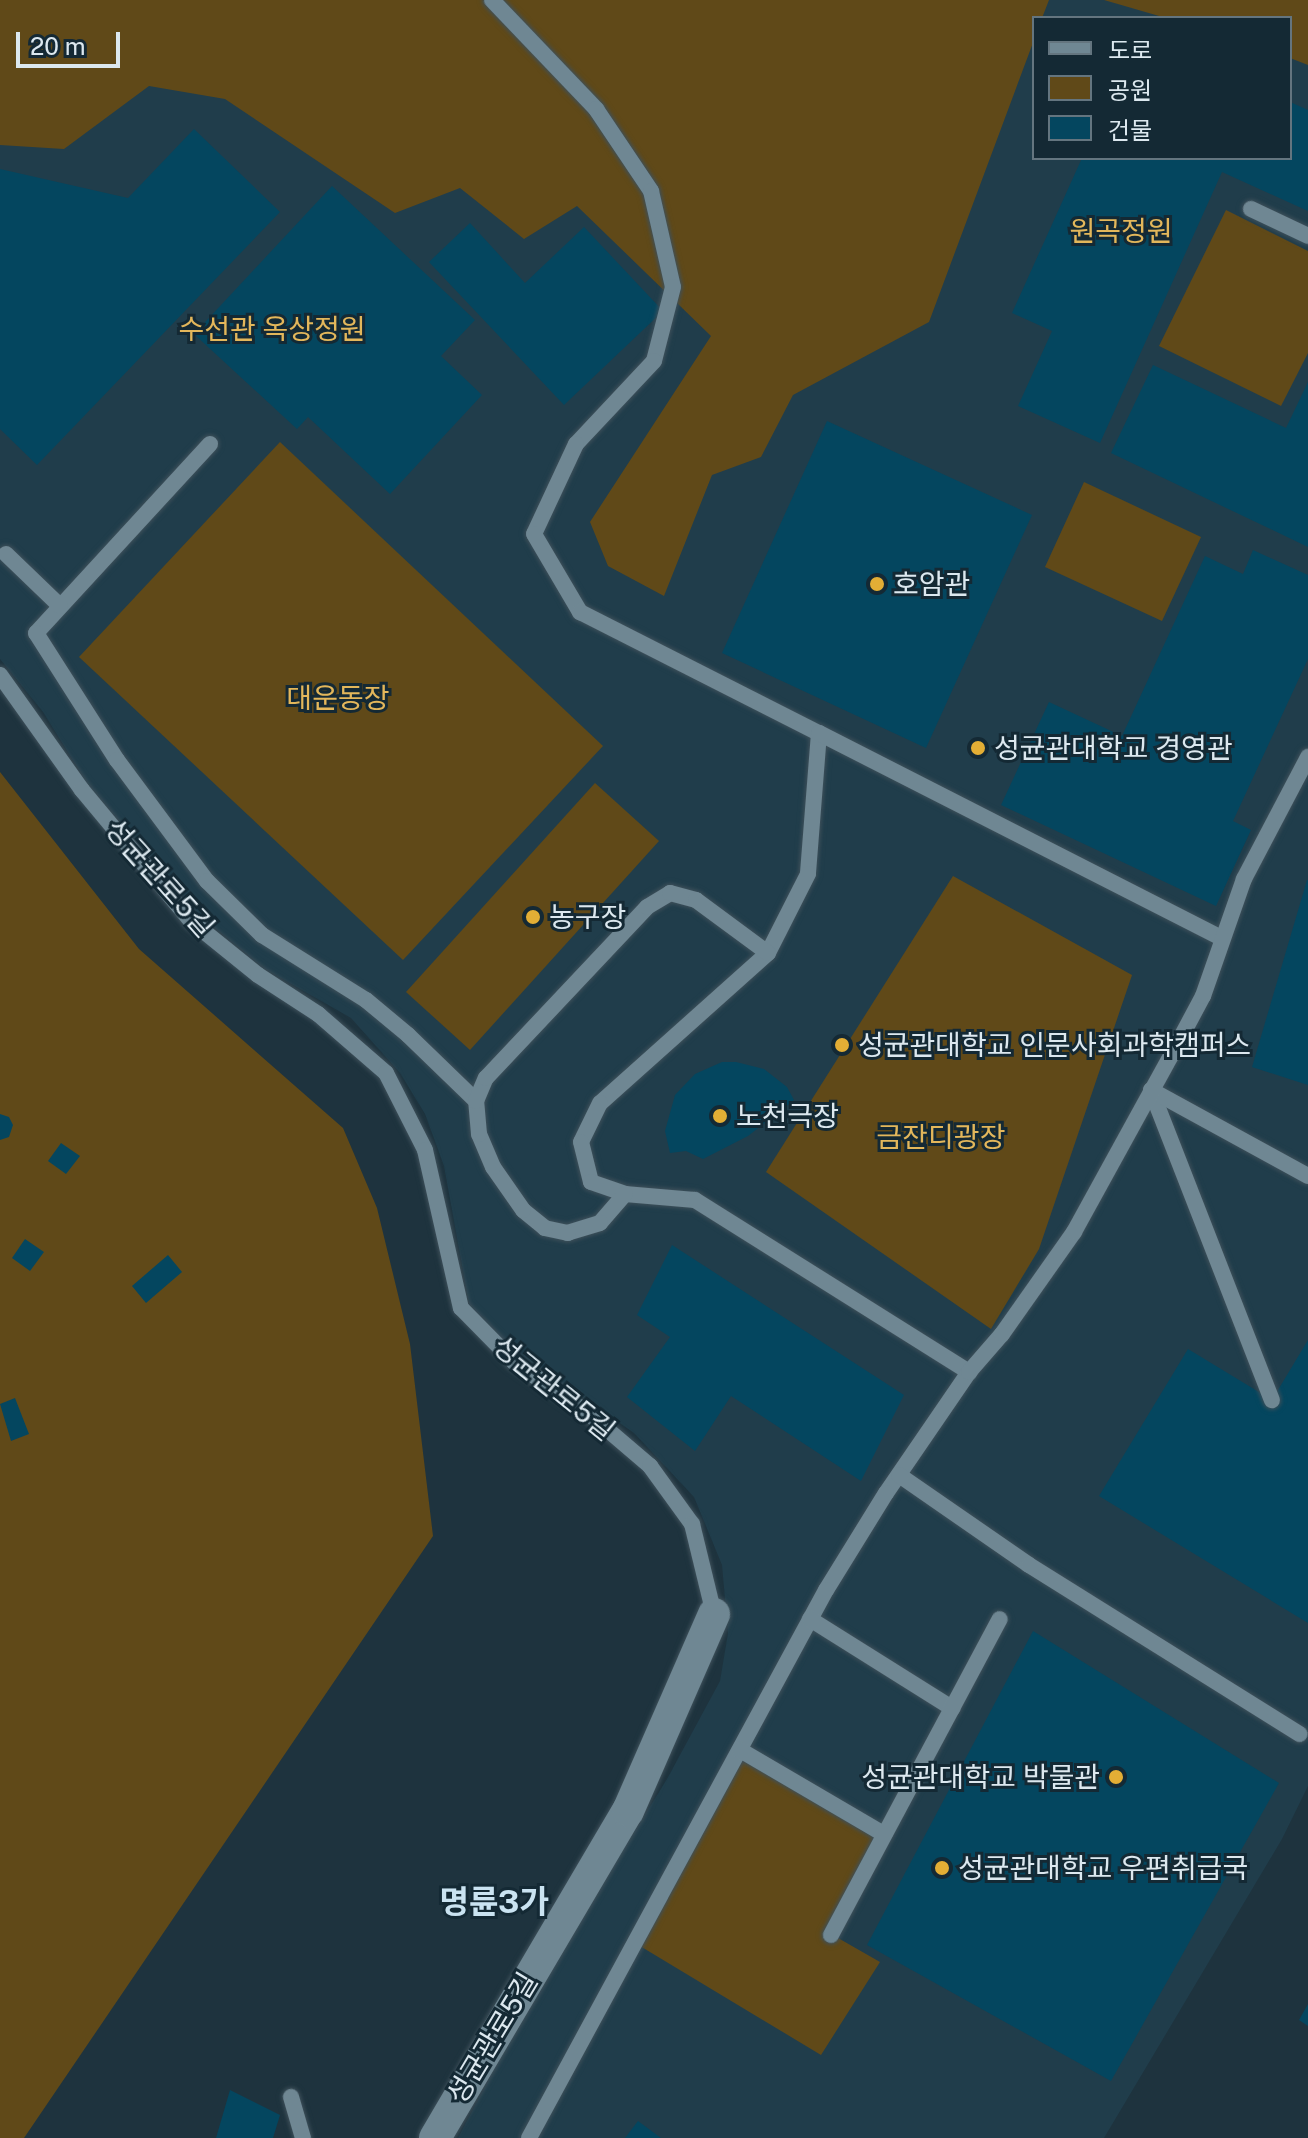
<!DOCTYPE html>
<meta charset="utf-8">
<style>
body{margin:0}
#map{position:relative;width:1308px;height:2138px;overflow:hidden;background:#1e333e;font-family:"Public Sans","Noto Sans KR",sans-serif}
div>[style]{position:absolute}
.built>*{inset:0;background:#203d4b}
.green>*{inset:0;background:#604918}
.building>*{inset:0;background:#04465f}
.roads{filter:drop-shadow(0 0 2px #3e505a) drop-shadow(0 0 2px #3e505a)}
.service>*{height:16px;margin:-8px;padding:0 8px;transform-origin:8px;border-radius:8px;background:#6f8793}
.minor>*{height:32px;margin:-16px;padding:0 16px;transform-origin:16px;border-radius:16px;background:#6f8793}
.dots>*{width:22px;height:22px;translate:-50% -50%;box-sizing:border-box;border:4px solid #142934;border-radius:50%}
span{translate:-50% -50%;white-space:nowrap;text-align:center;line-height:1.15;-webkit-text-stroke:6px #142934;paint-order:stroke}
.park-label{font-size:28px;color:#e3b75b}
.poi-label{font-size:28px;color:#dce8ef}
.left{translate:0 -50%;text-align:left}
.right{translate:-100% -50%;text-align:right}
.street-label{font-size:28px;color:#dce8ef}
.quarter-label{font-size:32px;color:#cae3f1;font-weight:700}
.legend{position:absolute;left:1032px;top:16px;width:260px;height:144px;box-sizing:border-box;background:#142934;border:2px solid #64757f;margin:0;padding:10px 14px;list-style:none;font-size:24px;color:#dce8ef}
.legend li{display:flex;align-items:center;gap:16px;height:40px}
.legend b{width:40px;border:2px solid #64757f}
.scale{position:absolute;left:16px;top:32px;width:104px;height:36px;box-sizing:border-box;border:4px solid #dce8ef;border-top:0;padding-left:10px;font-size:24px;line-height:28px;white-space:nowrap;color:#dce8ef;-webkit-text-stroke:6px #142934;paint-order:stroke}
</style>
<div id="map">
<div class="built">
<i style="clip-path:polygon(evenodd,0 0,1308px 0,1308px 1786px,1282px 1839px,1104px 2138px,458px 2138px,532px 1997px,667px 1779px,720px 1681px,728px 1633px,722px 1565px,694px 1497px,634px 1433px,514px 1350px,469px 1304px,444px 1166px,425px 1114px,400px 1073px,351px 1018px,265px 969px,198px 914px,87px 783px,43px 712px,0 659px,0 0,1034px 18px,1290px 18px,1290px 158px,1034px 158px,1034px 18px)"></i>
</div>
<div class="green">
<i style="clip-path:polygon(0 0,1049px 0,1042px 18px,1034px 18px,1034px 40px,929px 322px,793px 395px,761px 457px,712px 475px,664px 596px,608px 566px,590px 522px,711px 336px,577px 206px,524px 239px,460px 188px,395px 213px,225px 99px,149px 86px,64px 149px,0 145px)"></i>
<i style="clip-path:polygon(1104px 0,1308px 0,1308px 65px,1290px 58px,1290px 18px,1166px 18px)"></i>
<i style="clip-path:polygon(1226px 210px,1308px 251px,1308px 353px,1281px 406px,1159px 346px)"></i>
<i style="clip-path:polygon(280px 442px,603px 746px,403px 960px,79px 657px)"></i>
<i style="clip-path:polygon(1084px 482px,1201px 537px,1162px 621px,1045px 567px)"></i>
<i style="clip-path:polygon(0 772px,139px 949px,343px 1128px,377px 1208px,410px 1344px,433px 1536px,24px 2138px,0 2138px)"></i>
<i style="clip-path:polygon(595px 783px,659px 841px,470px 1050px,406px 992px)"></i>
<i style="clip-path:polygon(953px 876px,1132px 975px,1039px 1249px,991px 1329px,766px 1172px)"></i>
<i style="clip-path:polygon(740px 1750px,884px 1834px,831px 1934px,880px 1962px,821px 2055px,635px 1943px)"></i>
</div>
<div class="building">
<i style="clip-path:polygon(1290px 102px,1308px 110px,1308px 211px,1222px 172px,1100px 443px,1018px 406px,1052px 331px,1012px 313px,1082px 158px,1290px 158px)"></i>
<i style="clip-path:polygon(194px 129px,280px 212px,37px 465px,0 429px,0 169px,128px 198px)"></i>
<i style="clip-path:polygon(332px 186px,475px 320px,441px 356px,482px 395px,390px 494px,308px 417px,297px 429px,194px 334px)"></i>
<i style="clip-path:polygon(470px 223px,525px 283px,584px 227px,663px 311px,564px 405px,429px 262px)"></i>
<i style="clip-path:polygon(1153px 365px,1286px 428px,1308px 382px,1308px 547px,1111px 453px)"></i>
<i style="clip-path:polygon(827px 421px,1032px 515px,926px 748px,722px 653px)"></i>
<i style="clip-path:polygon(1253px 550px,1308px 575px,1308px 659px,1233px 821px,1251px 830px,1216px 906px,1001px 805px,1049px 702px,1122px 736px,1205px 556px,1243px 574px)"></i>
<i style="clip-path:polygon(1307px 880px,1308px 880px,1308px 1085px,1252px 1067px)"></i>
<i style="clip-path:polygon(722px 1062px,736px 1062px,764px 1069px,787px 1087px,794px 1100px,748px 1136px,703px 1159px,686px 1151px,670px 1153px,665px 1131px,675px 1095px,695px 1074px)"></i>
<i style="clip-path:polygon(0 1114px,9px 1117px,13px 1125px,9px 1137px,0 1140px)"></i>
<i style="clip-path:polygon(61px 1143px,80px 1156px,66px 1174px,48px 1161px)"></i>
<i style="clip-path:polygon(25px 1239px,44px 1252px,30px 1271px,12px 1258px)"></i>
<i style="clip-path:polygon(672px 1245px,904px 1395px,861px 1481px,731px 1396px,695px 1451px,627px 1397px,670px 1337px,637px 1315px)"></i>
<i style="clip-path:polygon(168px 1255px,182px 1272px,146px 1303px,132px 1286px)"></i>
<i style="clip-path:polygon(1308px 1340px,1308px 1623px,1099px 1496px,1188px 1349px,1272px 1400px)"></i>
<i style="clip-path:polygon(15px 1398px,29px 1434px,11px 1441px,0 1404px)"></i>
<i style="clip-path:polygon(1033px 1631px,1279px 1783px,1111px 2081px,867px 1945px)"></i>
<i style="clip-path:polygon(1308px 2004px,1308px 2026px,1299px 2020px)"></i>
<i style="clip-path:polygon(230px 2090px,280px 2115px,273px 2138px,216px 2138px)"></i>
<i style="clip-path:polygon(638px 2121px,661px 2138px,625px 2138px)"></i>
</div>
<div class="roads">
<div class="service">
<i style="left:492px;top:0;width:151px;rotate:46.3deg"></i>
<i style="left:596px;top:109px;width:99px;rotate:56.1deg"></i>
<i style="left:651px;top:191px;width:98px;rotate:77.1deg"></i>
<i style="left:673px;top:287px;width:76px;rotate:104.4deg"></i>
<i style="left:654px;top:361px;width:114px;rotate:133.2deg"></i>
<i style="left:576px;top:444px;width:99px;rotate:115deg"></i>
<i style="left:534px;top:534px;width:91px;rotate:59.5deg"></i>
<i style="left:580px;top:612px;width:268px;rotate:26.9deg"></i>
<i style="left:819px;top:733px;width:141px;rotate:94.5deg"></i>
<i style="left:808px;top:874px;width:89px;rotate:116.9deg"></i>
<i style="left:768px;top:953px;width:225px;rotate:138.2deg"></i>
<i style="left:600px;top:1103px;width:43px;rotate:116deg"></i>
<i style="left:581px;top:1142px;width:41px;rotate:76deg"></i>
<i style="left:591px;top:1182px;width:36px;rotate:19deg"></i>
<i style="left:625px;top:1194px;width:70px;rotate:4.9deg"></i>
<i style="left:695px;top:1200px;width:324px;rotate:32.1deg"></i>
<i style="left:969px;top:1372px;width:147px;rotate:124.4deg"></i>
<i style="left:886px;top:1493px;width:114px;rotate:121.7deg"></i>
<i style="left:826px;top:1590px;width:623px;rotate:118.46deg"></i>
<i style="left:1251px;top:209px;width:63px;rotate:25.3deg"></i>
<i style="left:210px;top:444px;width:257px;rotate:132.6deg"></i>
<i style="left:36px;top:633px;width:151px;rotate:57.5deg"></i>
<i style="left:117px;top:760px;width:151px;rotate:53.4deg"></i>
<i style="left:207px;top:881px;width:77px;rotate:44.5deg"></i>
<i style="left:262px;top:935px;width:123px;rotate:32deg"></i>
<i style="left:366px;top:1000px;width:55px;rotate:39.8deg"></i>
<i style="left:408px;top:1035px;width:95px;rotate:44.1deg"></i>
<i style="left:6px;top:554px;width:75px;rotate:43.9deg"></i>
<i style="left:0;top:675px;width:141px;rotate:54.5deg"></i>
<i style="left:82px;top:790px;width:170px;rotate:50.2deg"></i>
<i style="left:191px;top:921px;width:86px;rotate:38.9deg"></i>
<i style="left:258px;top:975px;width:72px;rotate:33deg"></i>
<i style="left:318px;top:1014px;width:90px;rotate:40.9deg"></i>
<i style="left:386px;top:1073px;width:86px;rotate:63.1deg"></i>
<i style="left:425px;top:1150px;width:162px;rotate:77.2deg"></i>
<i style="left:461px;top:1308px;width:76px;rotate:45.5deg"></i>
<i style="left:514px;top:1362px;width:90px;rotate:34.6deg"></i>
<i style="left:588px;top:1413px;width:82px;rotate:40.5deg"></i>
<i style="left:650px;top:1466px;width:72px;rotate:54.1deg"></i>
<i style="left:692px;top:1524px;width:93px;rotate:76.3deg"></i>
<i style="left:819px;top:733px;width:453px;rotate:27deg"></i>
<i style="left:1151px;top:1090px;width:333px;rotate:68.7deg"></i>
<i style="left:1151px;top:1090px;width:179px;rotate:28.7deg"></i>
<i style="left:625px;top:1194px;width:38px;rotate:131deg"></i>
<i style="left:600px;top:1223px;width:34px;rotate:163deg"></i>
<i style="left:568px;top:1233px;width:24px;rotate:-168deg"></i>
<i style="left:545px;top:1228px;width:28px;rotate:-141deg"></i>
<i style="left:523px;top:1210px;width:52px;rotate:-124.9deg"></i>
<i style="left:493px;top:1167px;width:36px;rotate:-113deg"></i>
<i style="left:479px;top:1134px;width:33px;rotate:-95deg"></i>
<i style="left:476px;top:1101px;width:25px;rotate:-67deg"></i>
<i style="left:486px;top:1078px;width:235px;rotate:-46.7deg"></i>
<i style="left:647px;top:907px;width:27px;rotate:-31deg"></i>
<i style="left:670px;top:893px;width:27px;rotate:15deg"></i>
<i style="left:696px;top:900px;width:89px;rotate:36.4deg"></i>
<i style="left:969px;top:1372px;width:50px;rotate:-49deg"></i>
<i style="left:1002px;top:1334px;width:125px;rotate:-54.8deg"></i>
<i style="left:1074px;top:1232px;width:203px;rotate:-61.2deg"></i>
<i style="left:1172px;top:1054px;width:66px;rotate:-61.9deg"></i>
<i style="left:1203px;top:996px;width:124px;rotate:-70.7deg"></i>
<i style="left:1244px;top:879px;width:138px;rotate:-62.3deg"></i>
<i style="left:899px;top:1475px;width:158px;rotate:34.7deg"></i>
<i style="left:1029px;top:1565px;width:319px;rotate:32deg"></i>
<i style="left:810px;top:1619px;width:168px;rotate:32.1deg"></i>
<i style="left:740px;top:1750px;width:167px;rotate:30.3deg"></i>
<i style="left:831px;top:1935px;width:358px;rotate:-61.9deg"></i>
<i style="left:291px;top:2097px;width:43px;rotate:73.7deg"></i>
</div>
<div class="minor">
<i style="left:435px;top:2138px;width:380px;rotate:-59.5deg"></i>
<i style="left:628px;top:1811px;width:215px;rotate:-66.4deg"></i>
</div>
</div>
<div class="dots">
<i style="left:877px;top:584px;background:#e3ae35"></i>
<i style="left:978px;top:748px;background:#e3ae35"></i>
<i style="left:533px;top:917px;background:#e3ae35"></i>
<i style="left:842px;top:1045px;background:#e3ae35"></i>
<i style="left:720px;top:1116px;background:#e3ae35"></i>
<i style="left:1116px;top:1777px;background:#e3ae35"></i>
<i style="left:942px;top:1868px;background:#e3ae35"></i>
</div>
<div class="park-label">
<span style="left:1121px;top:231px">원곡정원</span>
<span style="left:272px;top:329px">수선관 옥상정원</span>
<span style="left:338px;top:698px">대운동장</span>
<span style="left:941px;top:1137px">금잔디광장</span>
</div>
<div class="poi-label">
<span class="left" style="left:893px;top:584px">호암관</span>
<span class="left" style="left:994px;top:748px">성균관대학교 경영관</span>
<span class="left" style="left:549px;top:917px">농구장</span>
<span class="left" style="left:858px;top:1045px">성균관대학교 인문사회과학캠퍼스</span>
<span class="left" style="left:736px;top:1116px">노천극장</span>
<span class="right" style="left:1100px;top:1777px">성균관대학교 박물관</span>
<span class="left" style="left:958px;top:1868px">성균관대학교 우편취급국</span>
</div>
<div class="street-label">
<span style="left:160px;top:878px;rotate:48deg">성균관로5길</span>
<span style="left:554px;top:1388px;rotate:39deg">성균관로5길</span>
<span style="left:492px;top:2038px;rotate:-59deg">성균관로5길</span>
</div>
<div class="quarter-label">
<span style="left:494px;top:1902px">명륜3가</span>
</div>
<ul class="legend">
<li><b style="height:10px;background:#6f8793"></b>도로</li>
<li><b style="height:22px;background:#604918"></b>공원</li>
<li><b style="height:22px;background:#04465f"></b>건물</li>
</ul>
<div class="scale">20 m</div>
</div>
